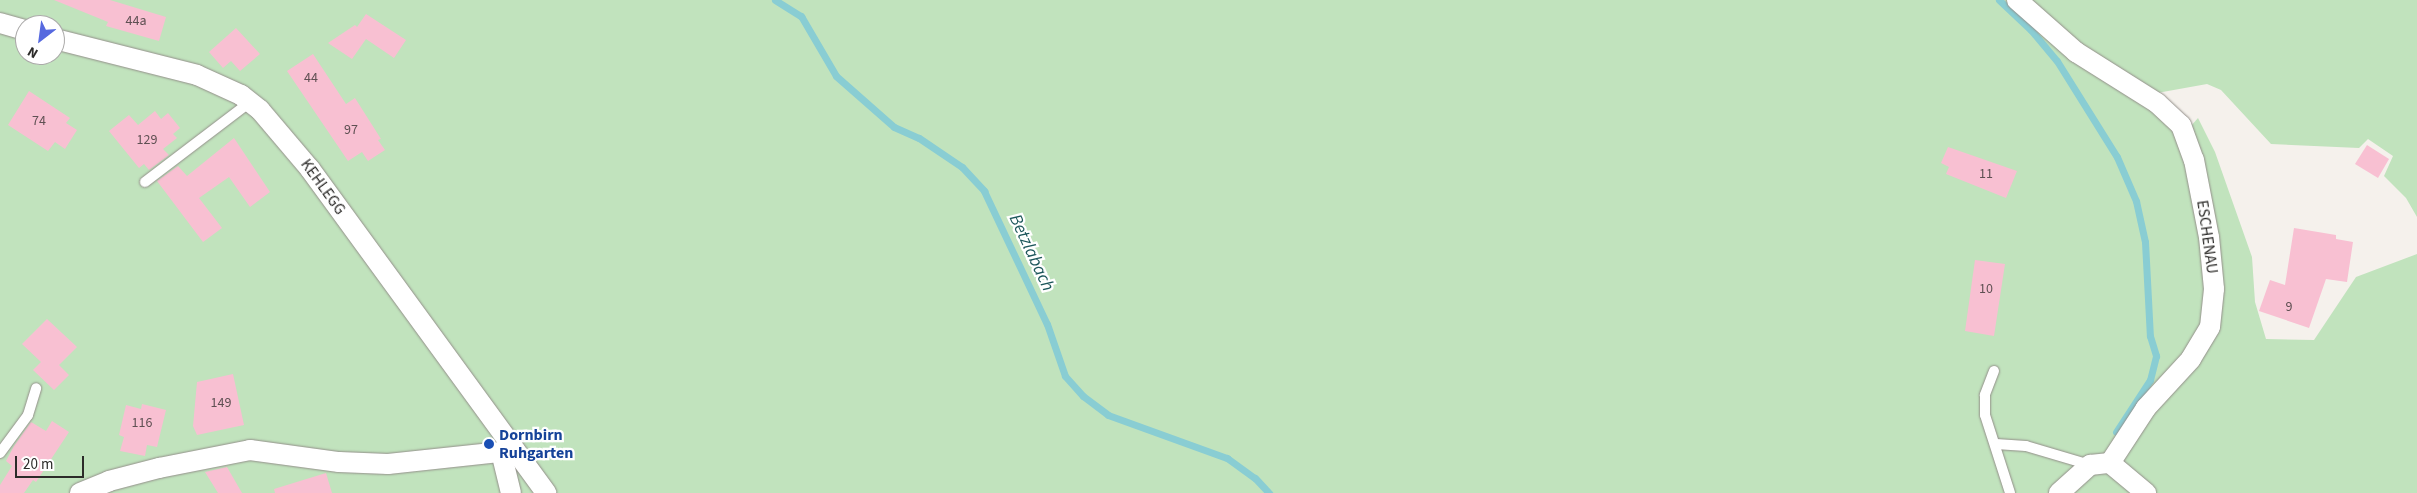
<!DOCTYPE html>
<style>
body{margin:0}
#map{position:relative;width:2417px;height:493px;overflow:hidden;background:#f5f1ec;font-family:"Source Sans 3",sans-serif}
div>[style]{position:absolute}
.green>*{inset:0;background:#c1e3bd}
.stream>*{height:7px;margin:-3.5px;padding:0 3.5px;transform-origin:3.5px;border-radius:3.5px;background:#89cdd3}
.building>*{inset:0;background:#f8c0d2}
.roads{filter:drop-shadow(0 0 1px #938f8a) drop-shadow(0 0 1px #938f8a)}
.lane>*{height:10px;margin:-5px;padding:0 5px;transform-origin:5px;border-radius:5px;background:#fff}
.street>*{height:20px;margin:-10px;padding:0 10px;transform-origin:10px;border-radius:10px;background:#fff}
.dots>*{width:14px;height:14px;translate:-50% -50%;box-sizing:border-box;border:2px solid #fff;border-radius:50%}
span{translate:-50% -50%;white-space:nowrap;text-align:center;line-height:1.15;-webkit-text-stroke:4.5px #fff;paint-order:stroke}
.number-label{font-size:14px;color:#5f5053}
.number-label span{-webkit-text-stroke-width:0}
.street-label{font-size:16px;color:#2c2b29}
.transit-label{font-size:16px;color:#164399;font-weight:700}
.left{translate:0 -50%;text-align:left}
.water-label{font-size:18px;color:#1c565a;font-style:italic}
.north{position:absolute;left:15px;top:15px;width:50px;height:50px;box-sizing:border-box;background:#fff;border:1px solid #abaaa9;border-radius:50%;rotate:210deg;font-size:14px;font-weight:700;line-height:20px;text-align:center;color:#2c2b29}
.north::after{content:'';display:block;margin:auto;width:18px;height:22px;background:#5669df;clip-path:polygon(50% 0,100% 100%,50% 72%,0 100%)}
.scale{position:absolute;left:15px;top:456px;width:69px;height:22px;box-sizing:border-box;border:2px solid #2c2b29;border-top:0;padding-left:6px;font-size:15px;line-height:18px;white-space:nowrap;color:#2c2b29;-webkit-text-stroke:4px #fff;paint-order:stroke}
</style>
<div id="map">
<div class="green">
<i style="clip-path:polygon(evenodd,0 0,2417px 0,2417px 217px,2406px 198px,2384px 176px,2393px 156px,2368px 139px,2359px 148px,2271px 144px,2221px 90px,2207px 84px,2157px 93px,2190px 127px,2198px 118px,2215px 152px,2252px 257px,2255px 302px,2266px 339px,2314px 340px,2356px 277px,2417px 254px,2417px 493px,0 493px,0 0,25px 25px,55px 25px,55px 55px,25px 55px,25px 25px)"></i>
</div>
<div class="stream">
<i style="left:775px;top:0;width:31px;rotate:32deg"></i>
<i style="left:801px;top:16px;width:69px;rotate:59.7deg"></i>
<i style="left:836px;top:76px;width:77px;rotate:41.3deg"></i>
<i style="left:894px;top:127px;width:27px;rotate:24deg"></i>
<i style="left:919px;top:138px;width:52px;rotate:34deg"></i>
<i style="left:962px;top:167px;width:33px;rotate:47deg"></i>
<i style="left:984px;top:191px;width:147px;rotate:64.7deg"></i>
<i style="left:1047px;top:324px;width:55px;rotate:70.9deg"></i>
<i style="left:1065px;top:376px;width:27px;rotate:48deg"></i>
<i style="left:1083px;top:396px;width:31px;rotate:37deg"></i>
<i style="left:1108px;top:415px;width:127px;rotate:19.9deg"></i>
<i style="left:1227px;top:458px;width:34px;rotate:36deg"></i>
<i style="left:1255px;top:478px;width:21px;rotate:47deg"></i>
<i style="left:1999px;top:0;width:44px;rotate:43.2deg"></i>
<i style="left:2031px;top:30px;width:40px;rotate:50deg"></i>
<i style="left:2057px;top:61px;width:113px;rotate:58deg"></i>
<i style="left:2117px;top:157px;width:48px;rotate:66.6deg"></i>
<i style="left:2136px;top:201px;width:42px;rotate:77.6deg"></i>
<i style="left:2145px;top:242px;width:94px;rotate:87deg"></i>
<i style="left:2150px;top:336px;width:21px;rotate:73deg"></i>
<i style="left:2156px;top:356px;width:25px;rotate:104deg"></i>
<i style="left:2150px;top:380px;width:62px;rotate:123.2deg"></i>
</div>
<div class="building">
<i style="clip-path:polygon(54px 0,110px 0,166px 17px,159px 41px,106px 26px,108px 22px)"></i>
<i style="clip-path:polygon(366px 14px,406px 40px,394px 58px,366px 39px,352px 59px,328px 43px,355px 25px,357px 27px)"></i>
<i style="clip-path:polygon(236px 28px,260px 54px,240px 71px,231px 61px,223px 68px,209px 52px)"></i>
<i style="clip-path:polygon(313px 54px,346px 104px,355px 98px,381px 139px,378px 140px,385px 150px,368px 161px,362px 152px,348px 161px,287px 71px)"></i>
<i style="clip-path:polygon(29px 91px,70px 118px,66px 123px,77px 130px,65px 149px,55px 142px,48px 151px,8px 125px)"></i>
<i style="clip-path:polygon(155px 111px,161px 119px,168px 113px,180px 128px,173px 134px,177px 138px,163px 149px,169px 155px,149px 170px,144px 164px,139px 168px,109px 131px,129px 115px,138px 125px)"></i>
<i style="clip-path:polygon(234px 138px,270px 192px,250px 207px,229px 177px,199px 198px,222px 228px,203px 242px,157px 181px,178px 166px,187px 176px)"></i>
<i style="clip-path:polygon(2367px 145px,2389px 159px,2378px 178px,2355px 164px)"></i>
<i style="clip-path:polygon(1948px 147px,2017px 171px,2006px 198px,1946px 174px,1949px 167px,1941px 163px)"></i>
<i style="clip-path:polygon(2294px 228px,2336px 235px,2336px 239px,2353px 242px,2347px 282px,2326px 279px,2309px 328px,2259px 311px,2270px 280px,2285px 285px)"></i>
<i style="clip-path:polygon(1975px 260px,2005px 264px,1994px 336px,1965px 331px)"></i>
<i style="clip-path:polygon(47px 319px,77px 347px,59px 365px,69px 375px,54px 390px,33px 370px,41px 362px,22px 344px)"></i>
<i style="clip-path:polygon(233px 374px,244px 425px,197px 435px,193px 426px,197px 382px)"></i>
<i style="clip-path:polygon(142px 404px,166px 410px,157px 447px,147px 445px,145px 456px,120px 451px,124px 437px,119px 435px,126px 405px,141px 409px)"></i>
<i style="clip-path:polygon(52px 421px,69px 432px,36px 482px,33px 480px,24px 493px,0 493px,0 485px,12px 466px,6px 461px,14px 446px,31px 422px,46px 431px)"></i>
<i style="clip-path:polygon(227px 467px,242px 493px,218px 493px,205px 472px)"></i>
<i style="clip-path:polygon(326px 473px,332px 493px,275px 493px,274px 489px)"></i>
</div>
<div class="roads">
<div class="lane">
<i style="left:145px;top:182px;width:132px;rotate:-37.3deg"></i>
<i style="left:1994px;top:371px;width:26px;rotate:111deg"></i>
<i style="left:1985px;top:395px;width:20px;rotate:90deg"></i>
<i style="left:1985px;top:415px;width:82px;rotate:72.2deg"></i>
<i style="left:1996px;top:444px;width:30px;rotate:4deg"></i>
<i style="left:2026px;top:446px;width:67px;rotate:16.5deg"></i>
<i style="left:0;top:453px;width:47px;rotate:-53.6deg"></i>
<i style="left:28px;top:415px;width:28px;rotate:-73deg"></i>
</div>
<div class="street">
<i style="left:2017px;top:0;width:79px;rotate:41.4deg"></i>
<i style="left:2076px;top:52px;width:96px;rotate:32.2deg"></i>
<i style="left:2157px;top:103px;width:33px;rotate:43deg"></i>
<i style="left:2181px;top:125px;width:37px;rotate:70deg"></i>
<i style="left:2194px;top:160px;width:78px;rotate:79deg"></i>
<i style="left:2209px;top:237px;width:52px;rotate:84.5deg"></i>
<i style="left:2214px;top:289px;width:38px;rotate:96deg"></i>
<i style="left:2210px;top:327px;width:37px;rotate:121deg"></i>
<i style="left:2191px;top:359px;width:67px;rotate:132.6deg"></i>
<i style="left:2146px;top:408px;width:66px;rotate:123.2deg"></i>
<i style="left:0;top:23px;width:26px;rotate:16deg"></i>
<i style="left:55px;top:39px;width:146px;rotate:14.2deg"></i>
<i style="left:197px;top:75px;width:48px;rotate:24.4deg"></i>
<i style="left:241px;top:95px;width:24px;rotate:38deg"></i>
<i style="left:260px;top:110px;width:77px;rotate:49.7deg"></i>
<i style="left:310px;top:169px;width:401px;rotate:53.9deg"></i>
<i style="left:501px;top:452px;width:42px;rotate:76.3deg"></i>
<i style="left:2110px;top:463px;width:47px;rotate:39.8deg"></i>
<i style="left:80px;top:493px;width:31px;rotate:-22deg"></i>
<i style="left:109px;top:481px;width:52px;rotate:-14.6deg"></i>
<i style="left:159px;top:468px;width:93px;rotate:-11.2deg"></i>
<i style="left:250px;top:450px;width:90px;rotate:7.7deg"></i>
<i style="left:339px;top:462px;width:49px;rotate:2.3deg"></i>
<i style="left:388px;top:464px;width:114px;rotate:-6.1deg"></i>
<i style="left:501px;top:452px;width:14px;rotate:-36deg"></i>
<i style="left:2059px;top:493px;width:42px;rotate:-42.1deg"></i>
<i style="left:2090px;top:465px;width:20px;rotate:-6deg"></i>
</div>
</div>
<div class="dots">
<i style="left:489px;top:444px;background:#1a4fb4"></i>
</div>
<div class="number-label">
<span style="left:136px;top:21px">44a</span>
<span style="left:311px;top:78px">44</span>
<span style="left:39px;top:121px">74</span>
<span style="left:351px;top:130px">97</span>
<span style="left:147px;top:140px">129</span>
<span style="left:1986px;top:174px">11</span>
<span style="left:1986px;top:289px">10</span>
<span style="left:2289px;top:307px">9</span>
<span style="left:221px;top:403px">149</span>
<span style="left:142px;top:423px">116</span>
</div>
<div class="street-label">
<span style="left:323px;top:187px;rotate:54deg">KEHLEGG</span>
<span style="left:2207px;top:237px;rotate:82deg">ESCHENAU</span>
</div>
<div class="transit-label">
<span class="left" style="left:499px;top:444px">Dornbirn<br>Ruhgarten</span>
</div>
<div class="water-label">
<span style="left:1031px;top:253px;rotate:65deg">Betzlabach</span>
</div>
<div class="north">N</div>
<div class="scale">20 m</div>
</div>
